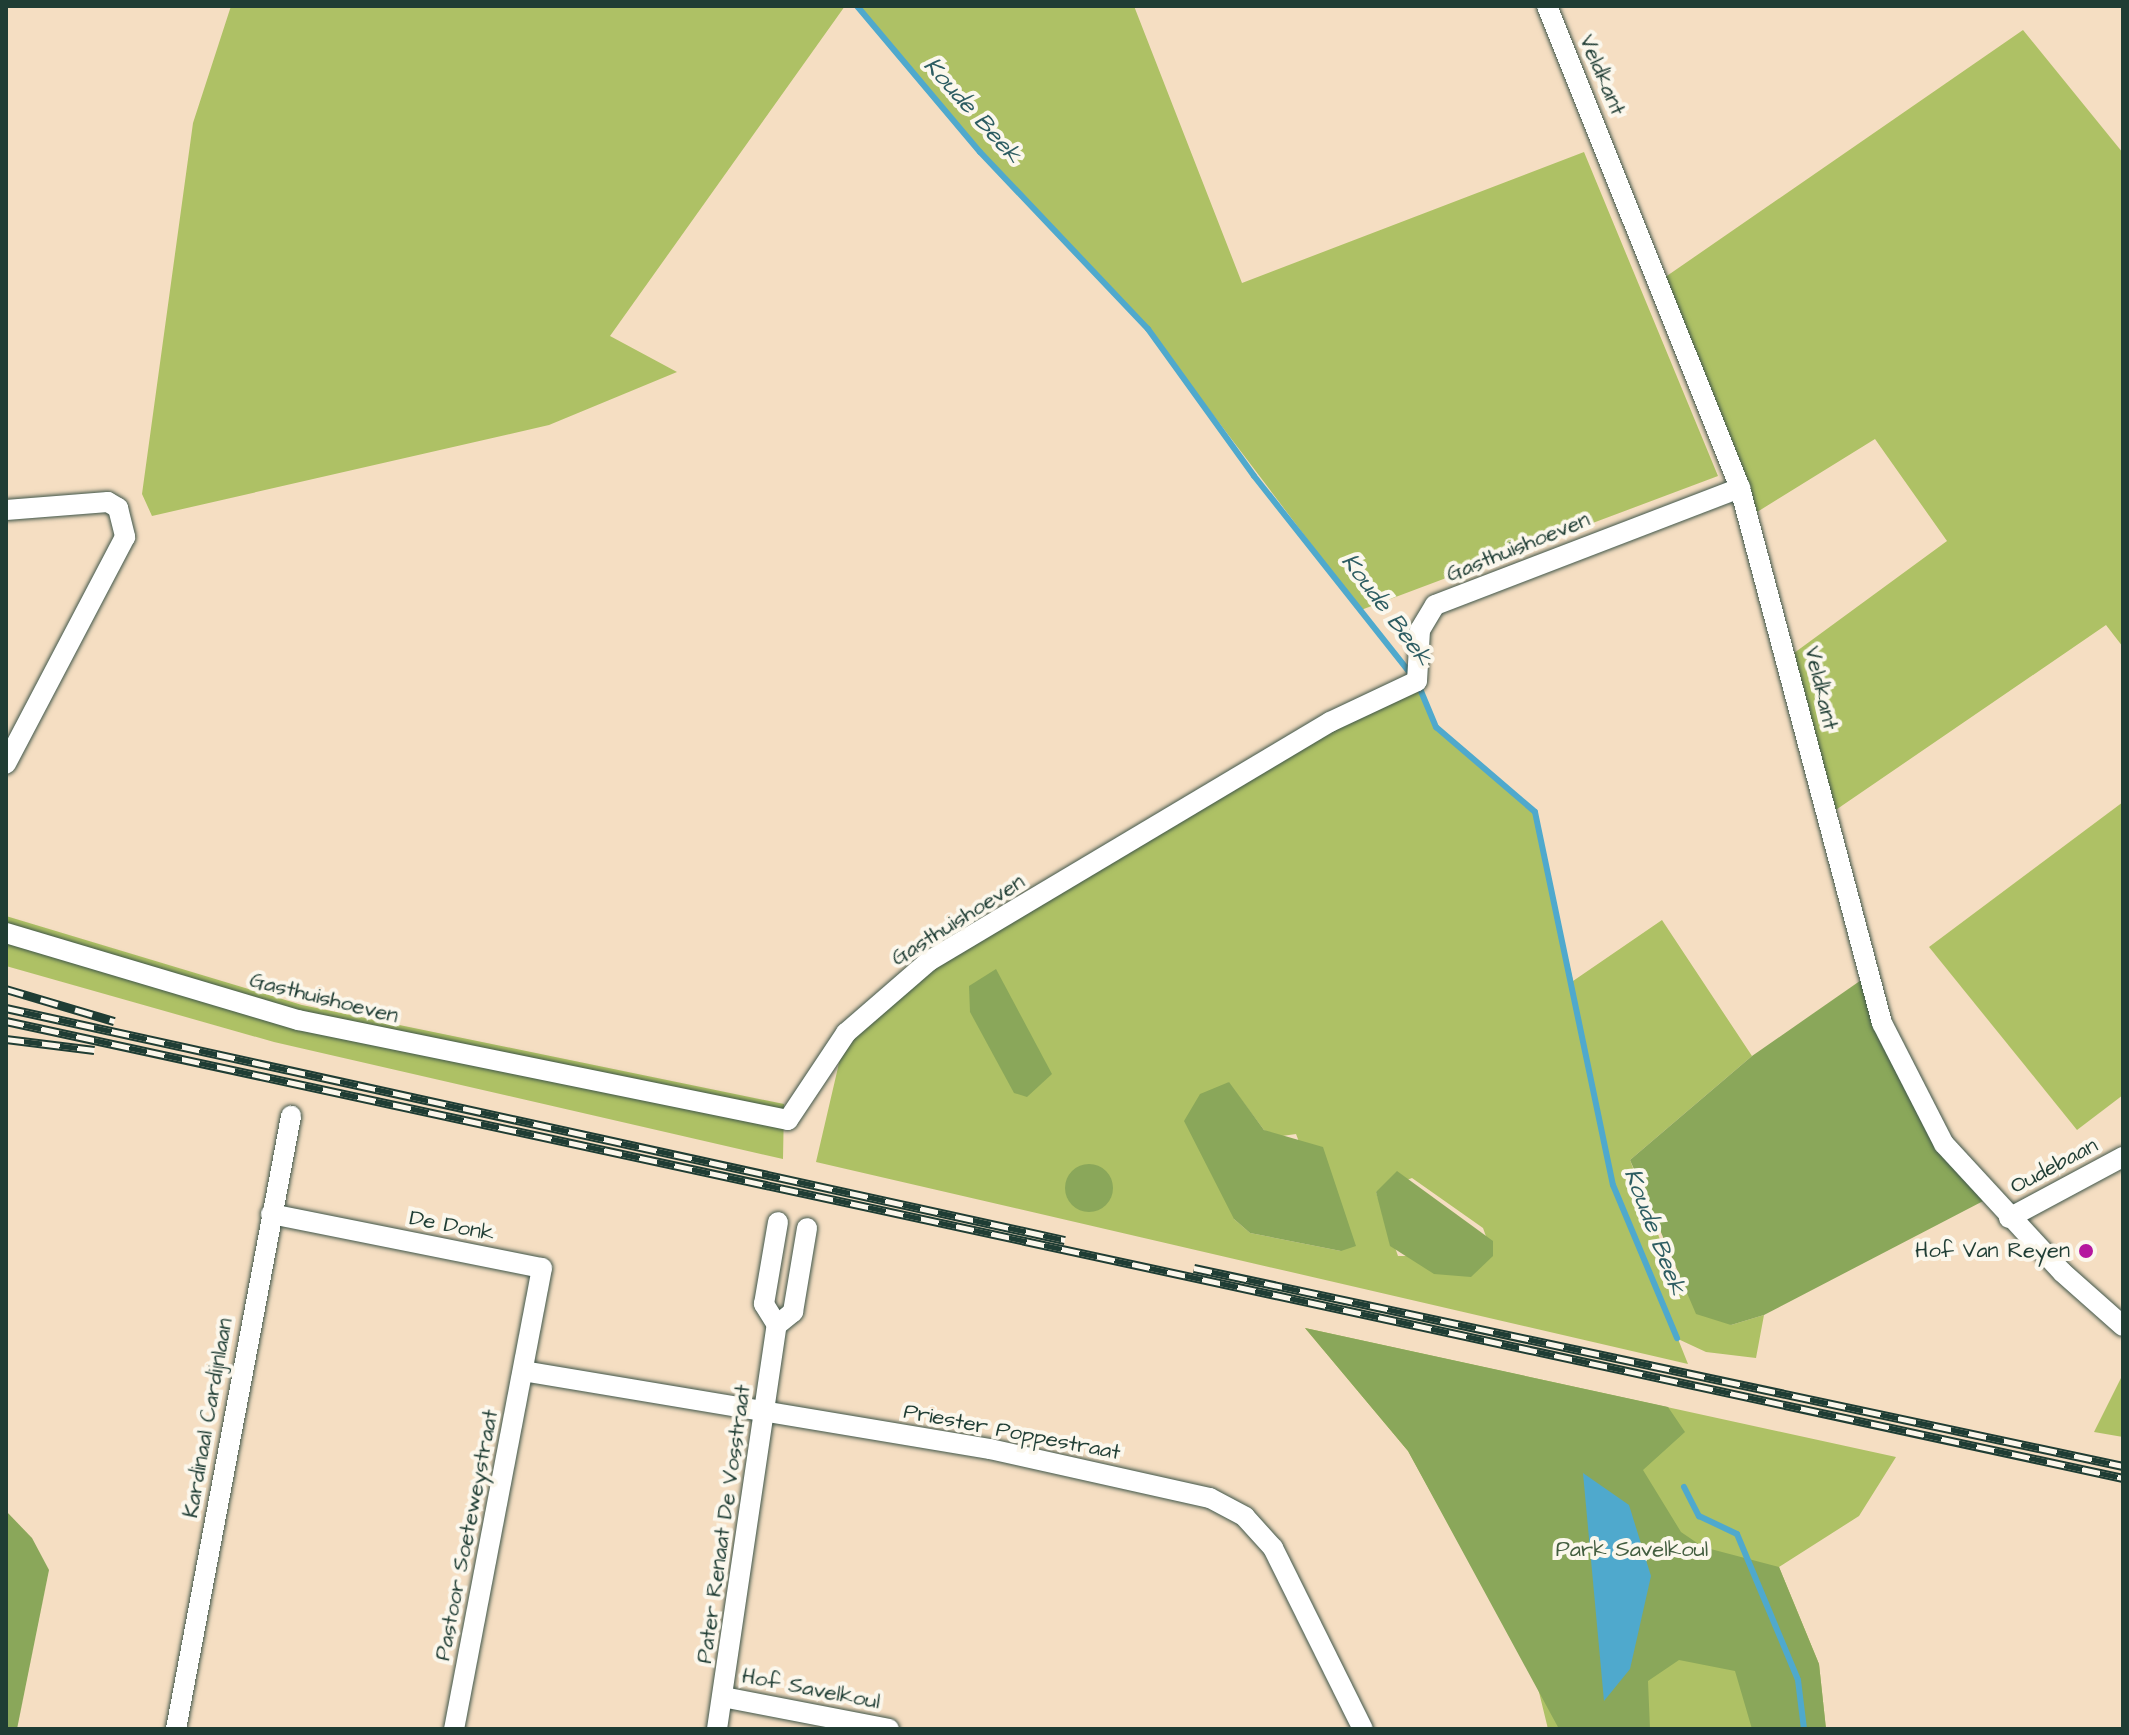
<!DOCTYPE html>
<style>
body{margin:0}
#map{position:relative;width:2129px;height:1735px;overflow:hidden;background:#f5dec2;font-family:"Architects Daughter",sans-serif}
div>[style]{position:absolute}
.green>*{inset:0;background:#aec165}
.forest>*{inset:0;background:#8aa75a}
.round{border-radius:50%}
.water>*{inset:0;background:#4fa9cd}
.stream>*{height:6px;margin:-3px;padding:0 3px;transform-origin:3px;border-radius:3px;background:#4fa9cd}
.roads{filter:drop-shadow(0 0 2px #3f5549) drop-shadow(0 0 2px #3f5549)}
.street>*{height:20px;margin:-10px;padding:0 10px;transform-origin:10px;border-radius:10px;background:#fff}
.rail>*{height:9px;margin-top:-4.5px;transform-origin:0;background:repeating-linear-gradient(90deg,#fbf7ec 0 18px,#1f3d34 0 36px);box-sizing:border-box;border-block:2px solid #1f3d34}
.dots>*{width:22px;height:22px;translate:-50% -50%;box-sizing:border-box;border:4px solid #fbf7ec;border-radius:50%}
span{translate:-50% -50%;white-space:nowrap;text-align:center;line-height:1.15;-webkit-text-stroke:8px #fbf7ec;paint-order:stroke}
.street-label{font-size:22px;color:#1f3d34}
.poi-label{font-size:22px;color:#1f3d34}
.right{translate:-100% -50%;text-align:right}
.park-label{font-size:22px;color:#435e40}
.water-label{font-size:24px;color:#2d5d62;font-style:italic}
.frame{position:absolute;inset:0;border:8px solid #1f3d34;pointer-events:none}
</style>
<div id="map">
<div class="green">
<i style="clip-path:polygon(231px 6px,845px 6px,610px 336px,677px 372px,549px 425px,152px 516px,142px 494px,193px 123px)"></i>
<i style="clip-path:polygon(857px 6px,1134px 6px,1242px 283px,1584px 152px,1718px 476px,1361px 610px,1148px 329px,980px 152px)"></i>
<i style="clip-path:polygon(2023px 30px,2123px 153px,2123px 647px,2106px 625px,1824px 818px,1790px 656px,1947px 541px,1875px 439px,1749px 517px,1661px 280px)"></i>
<i style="clip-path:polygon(evenodd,1417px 681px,1436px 727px,1535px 812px,1573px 981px,1662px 920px,1752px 1056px,1630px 1160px,1670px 1266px,1731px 1325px,1764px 1315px,1756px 1358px,1706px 1352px,1678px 1339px,1688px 1364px,816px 1162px,846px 1033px,876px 1004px,1417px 681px,1228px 1082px,1264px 1130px,1275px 1137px,1296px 1134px,1341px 1251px,1250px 1233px,1234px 1219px,1228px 1082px,1417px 681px,1412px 1178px,1483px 1228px,1493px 1256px,1398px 1256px,1376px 1192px,1412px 1178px)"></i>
<i style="clip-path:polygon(2123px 802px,2123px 1095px,2077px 1130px,1929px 947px)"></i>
<i style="clip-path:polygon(6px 916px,302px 1005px,784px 1104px,783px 1159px,274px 1042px,6px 966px)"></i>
<i style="clip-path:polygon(1305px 1328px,1896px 1457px,1859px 1516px,1779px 1567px,1819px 1664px,1826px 1729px,1548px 1729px,1537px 1684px,1408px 1451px)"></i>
<i style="clip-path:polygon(2123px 1374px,2123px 1437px,2094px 1432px)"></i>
</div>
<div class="forest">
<i style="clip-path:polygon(996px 969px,1052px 1074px,1027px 1097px,1014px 1093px,970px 1012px,969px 986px)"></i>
<i style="clip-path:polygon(1867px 976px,1914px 1094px,1989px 1198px,1764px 1315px,1731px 1325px,1696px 1314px,1630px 1160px,1752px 1056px)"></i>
<i style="clip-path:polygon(1229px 1082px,1264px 1130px,1323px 1147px,1356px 1246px,1341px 1251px,1250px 1233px,1234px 1219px,1184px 1121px,1200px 1094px)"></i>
<i class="round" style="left:1065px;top:1164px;width:48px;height:48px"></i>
<i style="clip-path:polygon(1397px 1171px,1493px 1241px,1493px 1256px,1471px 1277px,1434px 1274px,1390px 1246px,1376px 1192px)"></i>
<i style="clip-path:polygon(1305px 1328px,1668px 1407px,1685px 1432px,1643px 1470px,1681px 1532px,1703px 1547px,1779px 1567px,1819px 1664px,1826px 1729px,1752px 1729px,1735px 1671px,1679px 1660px,1648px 1681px,1650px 1729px,1559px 1729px,1408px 1451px)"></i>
<i style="clip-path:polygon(6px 1511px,32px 1538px,49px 1570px,17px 1729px,6px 1729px)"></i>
</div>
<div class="water">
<i style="clip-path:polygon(1583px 1473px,1629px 1505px,1651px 1576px,1630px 1669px,1604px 1701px)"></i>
</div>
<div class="stream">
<i style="left:857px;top:6px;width:191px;rotate:49.9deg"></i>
<i style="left:980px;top:152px;width:244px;rotate:46.5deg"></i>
<i style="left:1148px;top:329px;width:181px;rotate:54.2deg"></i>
<i style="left:1254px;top:476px;width:254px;rotate:51.6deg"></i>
<i style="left:1418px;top:684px;width:47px;rotate:67.3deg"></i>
<i style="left:1436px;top:727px;width:130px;rotate:40.6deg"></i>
<i style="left:1535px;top:812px;width:381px;rotate:78.2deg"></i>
<i style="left:1613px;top:1185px;width:166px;rotate:67.3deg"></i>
<i style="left:1684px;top:1487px;width:33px;rotate:63deg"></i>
<i style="left:1699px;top:1516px;width:42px;rotate:25.3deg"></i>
<i style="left:1737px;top:1534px;width:158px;rotate:67.3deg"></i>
<i style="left:1798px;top:1680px;width:49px;rotate:83deg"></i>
</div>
<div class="roads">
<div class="street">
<i style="left:1547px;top:6px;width:519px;rotate:68.18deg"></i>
<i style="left:1740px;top:488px;width:554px;rotate:75.14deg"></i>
<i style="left:1882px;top:1023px;width:136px;rotate:62.9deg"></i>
<i style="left:1944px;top:1144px;width:174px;rotate:47.3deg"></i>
<i style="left:2062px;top:1272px;width:81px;rotate:41.5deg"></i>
<i style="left:6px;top:510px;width:102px;rotate:-4.5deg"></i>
<i style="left:108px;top:502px;width:12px;rotate:31deg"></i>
<i style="left:118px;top:508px;width:30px;rotate:76deg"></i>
<i style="left:125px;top:537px;width:256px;rotate:117.7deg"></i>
<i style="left:6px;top:933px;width:305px;rotate:16.6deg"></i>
<i style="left:298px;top:1020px;width:500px;rotate:11.53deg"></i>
<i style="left:788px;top:1120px;width:105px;rotate:-56.3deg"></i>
<i style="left:846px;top:1033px;width:110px;rotate:-40.9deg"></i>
<i style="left:929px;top:961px;width:467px;rotate:-30.8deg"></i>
<i style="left:1330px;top:722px;width:96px;rotate:-25.2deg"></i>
<i style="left:1417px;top:681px;width:51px;rotate:-86.6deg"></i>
<i style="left:1420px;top:630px;width:29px;rotate:-59deg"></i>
<i style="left:1435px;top:605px;width:327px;rotate:-21deg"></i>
<i style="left:271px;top:1214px;width:276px;rotate:11.3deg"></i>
<i style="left:542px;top:1268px;width:469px;rotate:100.8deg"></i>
<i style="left:2009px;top:1218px;width:129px;rotate:-28.2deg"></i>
<i style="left:777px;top:1325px;width:21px;rotate:-39deg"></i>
<i style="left:793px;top:1312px;width:85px;rotate:-80.5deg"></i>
<i style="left:523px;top:1371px;width:473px;rotate:9.5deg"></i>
<i style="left:990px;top:1449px;width:225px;rotate:12.6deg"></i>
<i style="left:1210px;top:1498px;width:40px;rotate:28deg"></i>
<i style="left:1245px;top:1517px;width:42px;rotate:47.9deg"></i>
<i style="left:1273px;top:1548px;width:202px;rotate:63.6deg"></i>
<i style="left:723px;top:1697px;width:169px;rotate:10.9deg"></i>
<i style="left:176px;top:1729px;width:624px;rotate:-79.37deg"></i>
<i style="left:717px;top:1729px;width:408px;rotate:-81.6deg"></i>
<i style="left:777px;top:1325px;width:25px;rotate:-122deg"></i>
<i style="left:764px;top:1304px;width:83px;rotate:-80.3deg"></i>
</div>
</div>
<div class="rail">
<i style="left:6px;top:989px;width:113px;rotate:16.5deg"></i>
<i style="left:6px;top:1008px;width:1084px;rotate:12.36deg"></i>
<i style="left:6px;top:1021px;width:2166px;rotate:12.18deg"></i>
<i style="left:6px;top:1039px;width:89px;rotate:7.1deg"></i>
<i style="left:1194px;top:1268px;width:950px;rotate:12.03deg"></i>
</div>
<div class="dots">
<i style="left:2086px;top:1251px;background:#b5179e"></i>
</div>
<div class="street-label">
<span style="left:1602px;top:75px;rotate:67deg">Veldkant</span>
<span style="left:1518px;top:547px;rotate:-22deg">Gasthuishoeven</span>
<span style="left:1821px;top:688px;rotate:77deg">Veldkant</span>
<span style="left:958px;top:920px;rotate:-32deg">Gasthuishoeven</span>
<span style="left:324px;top:998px;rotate:14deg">Gasthuishoeven</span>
<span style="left:2054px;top:1166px;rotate:-28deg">Oudebaan</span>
<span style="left:452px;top:1226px;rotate:11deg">De Donk</span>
<span style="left:208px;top:1418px;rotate:-80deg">Kardinaal Cardijnlaan</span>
<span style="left:1012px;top:1432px;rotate:11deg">Priester Poppestraat</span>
<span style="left:724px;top:1524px;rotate:-82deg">Pater Renaat De Vosstraat</span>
<span style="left:467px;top:1535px;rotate:-79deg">Pastoor Soeteweystraat</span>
<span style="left:811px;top:1689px;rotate:11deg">Hof Savelkoul</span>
</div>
<div class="poi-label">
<span class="right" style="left:2070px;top:1251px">Hof Van Reyen</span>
</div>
<div class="park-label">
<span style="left:1632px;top:1550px">Park Savelkoul</span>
</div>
<div class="water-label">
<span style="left:972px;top:111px;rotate:48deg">Koude Beek</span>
<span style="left:1386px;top:610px;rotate:53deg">Koude Beek</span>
<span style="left:1654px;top:1232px;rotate:69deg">Koude Beek</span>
</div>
<div class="frame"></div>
</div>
